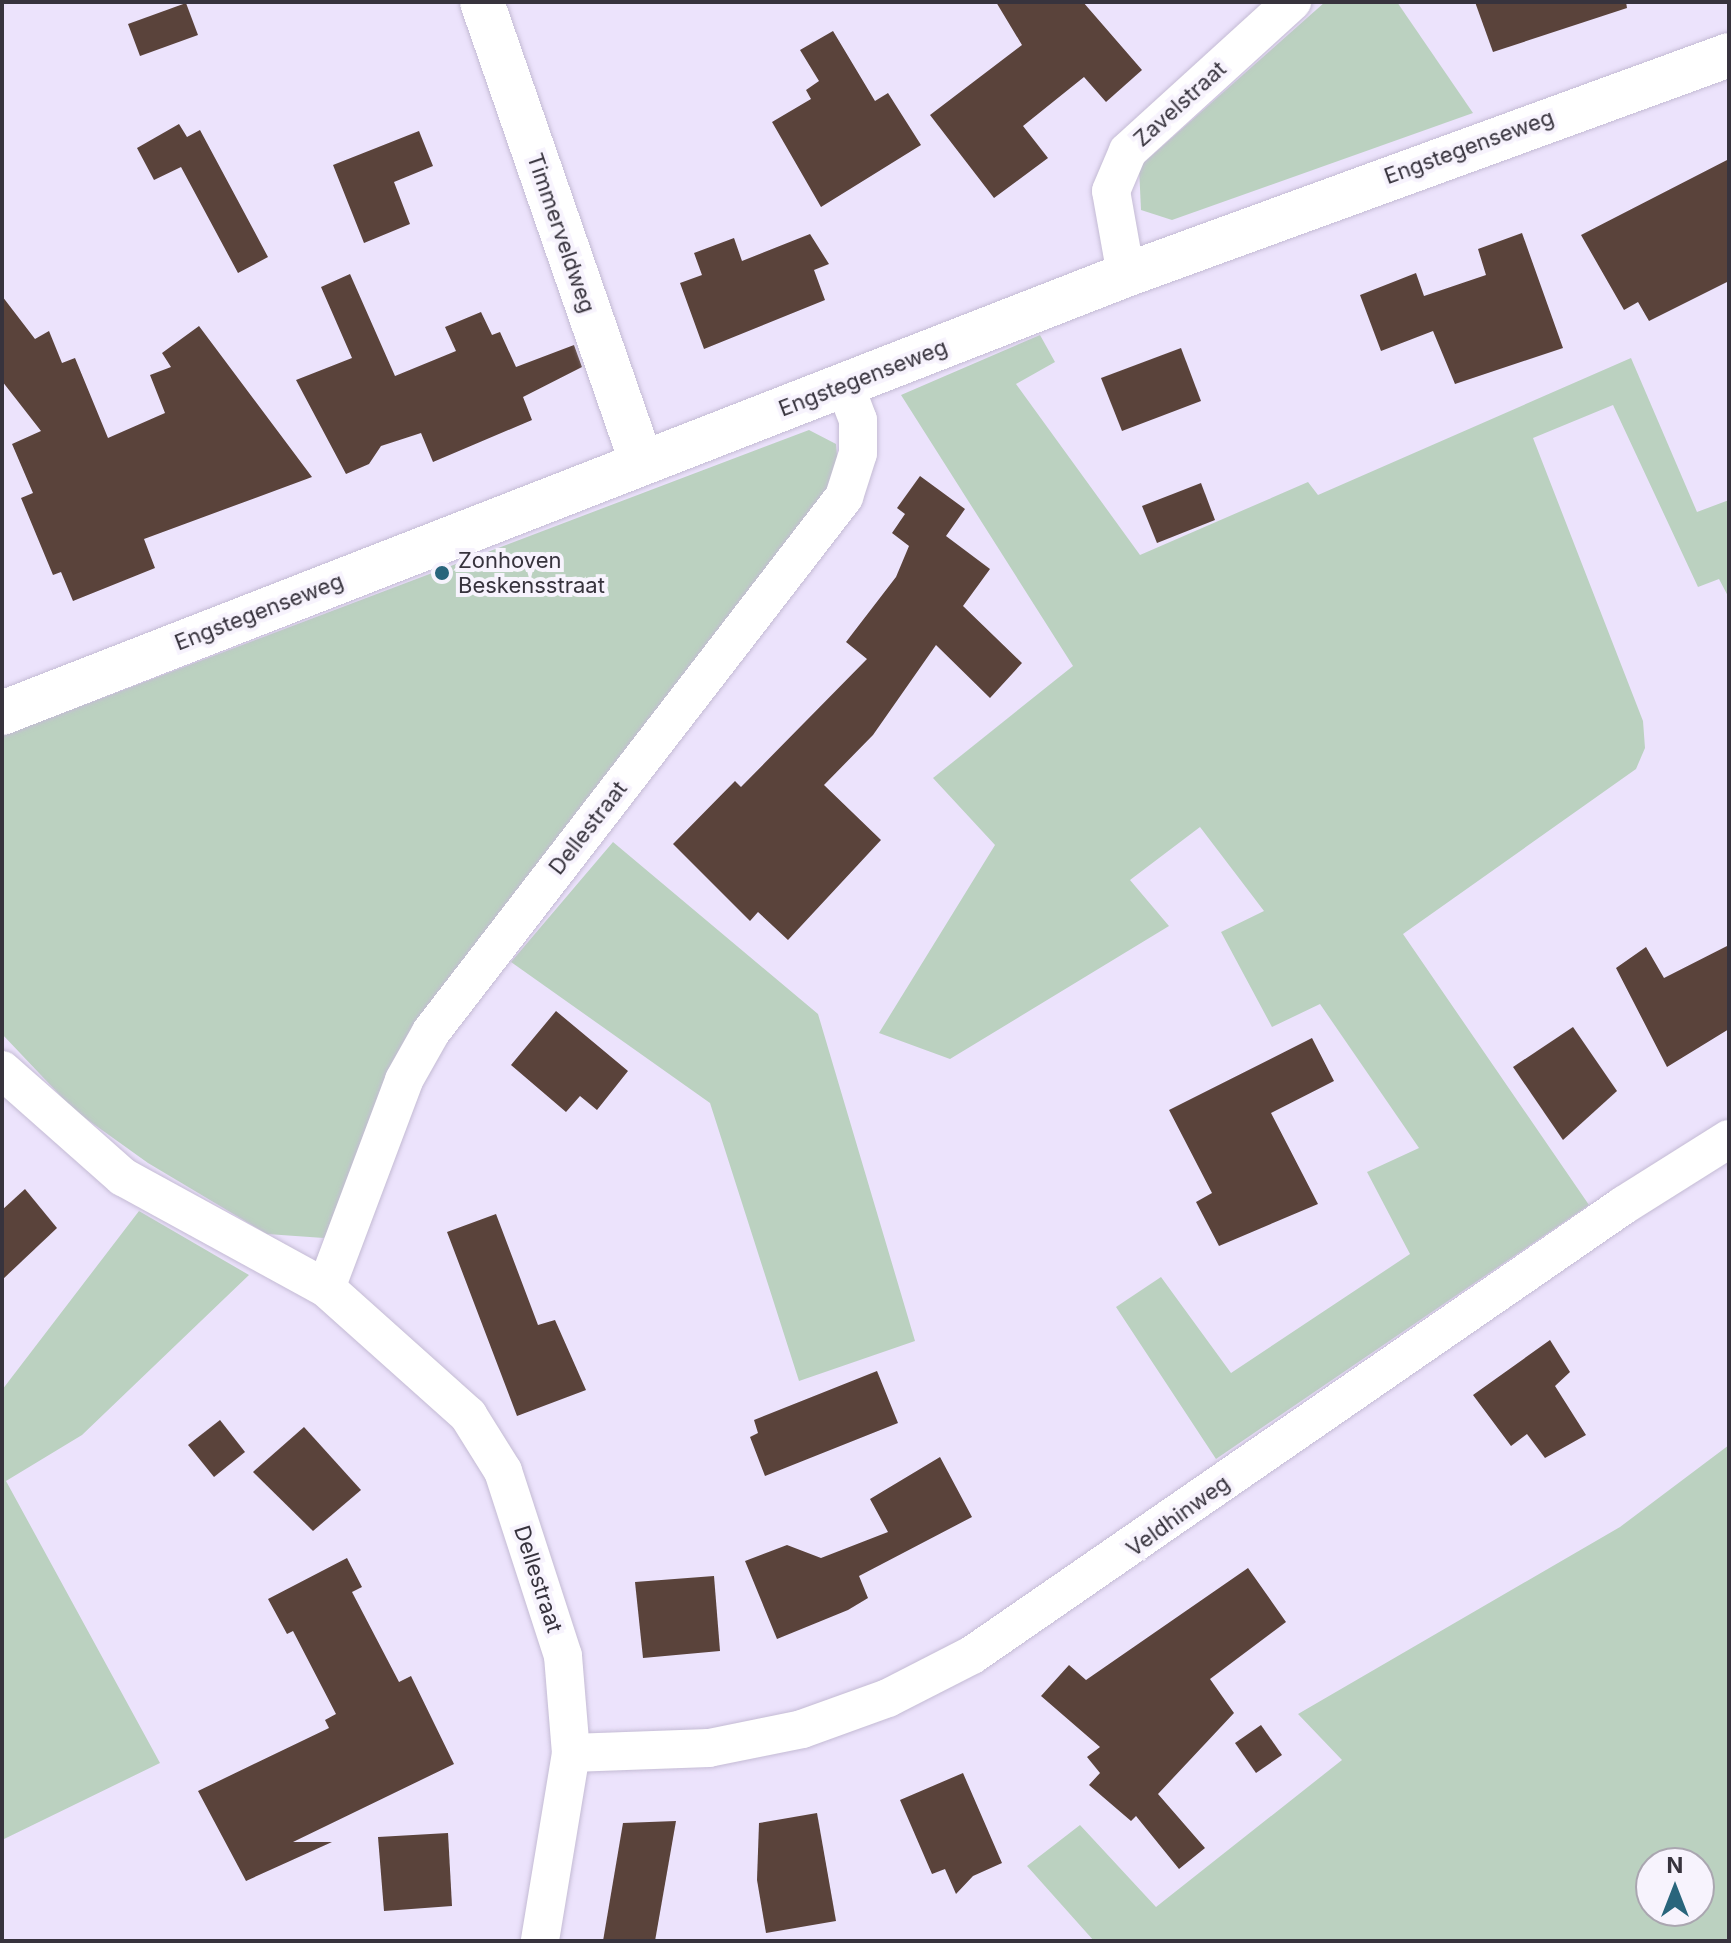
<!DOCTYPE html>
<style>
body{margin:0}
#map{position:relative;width:1731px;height:1943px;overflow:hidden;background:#ece3fc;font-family:Inter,sans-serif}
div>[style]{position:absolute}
.green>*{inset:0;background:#bbd1c0}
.building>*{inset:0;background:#5a433b}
.roads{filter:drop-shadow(0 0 2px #c4bbd4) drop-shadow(0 0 2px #c4bbd4)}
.street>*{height:38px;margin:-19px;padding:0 19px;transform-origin:19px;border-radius:19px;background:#fff}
.secondary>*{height:44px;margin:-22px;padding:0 22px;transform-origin:22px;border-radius:22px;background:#fff}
.dots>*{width:22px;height:22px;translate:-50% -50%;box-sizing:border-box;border:4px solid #f7f3fd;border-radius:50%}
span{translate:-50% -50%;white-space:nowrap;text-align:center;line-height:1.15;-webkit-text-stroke:8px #f7f3fd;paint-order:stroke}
.street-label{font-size:22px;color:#37333d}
.poi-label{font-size:22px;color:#37333d}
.left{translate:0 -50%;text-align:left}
.frame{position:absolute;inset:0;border:4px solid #37333d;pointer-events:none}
.north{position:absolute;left:1635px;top:1847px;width:80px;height:80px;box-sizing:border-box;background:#f7f3fd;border:2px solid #aaa6b0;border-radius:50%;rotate:0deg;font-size:22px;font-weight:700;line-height:32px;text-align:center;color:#37333d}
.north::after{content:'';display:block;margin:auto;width:28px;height:36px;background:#29657c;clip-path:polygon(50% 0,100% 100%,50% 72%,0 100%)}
</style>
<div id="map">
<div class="green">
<i style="clip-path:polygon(1325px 2px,1397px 2px,1473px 113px,1172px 220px,1141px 210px,1139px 167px)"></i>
<i style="clip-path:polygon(1040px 335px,1055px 362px,1016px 384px,1140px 555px,1308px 482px,1318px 495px,1631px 358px,1697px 512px,1729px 500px,1729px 598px,1719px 579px,1698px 587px,1613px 405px,1533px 438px,1643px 721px,1645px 748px,1636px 769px,1403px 934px,1589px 1205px,1216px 1459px,1116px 1307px,1161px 1277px,1231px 1373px,1410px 1254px,1367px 1172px,1419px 1148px,1320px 1004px,1272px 1027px,1221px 932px,1264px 911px,1200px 827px,1130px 880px,1169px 926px,950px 1059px,879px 1033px,995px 845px,933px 778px,1073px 666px,901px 395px)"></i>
<i style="clip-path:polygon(809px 430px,836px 444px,839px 478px,583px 809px,324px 1238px,267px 1234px,148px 1163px,74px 1110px,2px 1034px,2px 736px)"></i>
<i style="clip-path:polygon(613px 842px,818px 1014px,915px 1341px,799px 1381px,710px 1103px,511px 962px)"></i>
<i style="clip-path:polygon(139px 1211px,249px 1275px,82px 1435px,6px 1481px,160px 1763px,2px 1840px,2px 1390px)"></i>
<i style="clip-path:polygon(evenodd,1729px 1445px,1729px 1941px,1094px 1941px,1027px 1866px,1080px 1825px,1156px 1907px,1342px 1760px,1298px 1714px,1620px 1527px,1729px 1445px,1651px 1863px,1699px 1863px,1699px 1911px,1651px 1911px,1651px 1863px)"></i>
</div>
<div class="building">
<i style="clip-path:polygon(996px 2px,1083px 2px,1142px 70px,1106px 102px,1084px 77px,1023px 126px,1048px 158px,994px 198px,930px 115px,1022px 45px)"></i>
<i style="clip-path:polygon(1475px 2px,1626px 2px,1627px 8px,1493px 52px)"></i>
<i style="clip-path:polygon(186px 3px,198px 35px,140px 56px,128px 24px)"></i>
<i style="clip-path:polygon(833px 31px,875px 101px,888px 93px,921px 145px,821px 207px,772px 122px,811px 99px,806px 90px,819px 81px,800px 50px)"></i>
<i style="clip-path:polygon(179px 124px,187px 137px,200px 130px,268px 257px,238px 273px,181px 167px,154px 180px,137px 148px)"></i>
<i style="clip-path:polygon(419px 131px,433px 166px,394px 182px,410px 224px,364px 243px,333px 165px)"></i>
<i style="clip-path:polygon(1729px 159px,1729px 281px,1649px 321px,1638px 302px,1624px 310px,1581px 235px)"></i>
<i style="clip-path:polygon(1522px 233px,1563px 348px,1455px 384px,1433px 331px,1381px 351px,1360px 295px,1416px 273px,1424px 296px,1486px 275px,1478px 249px)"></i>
<i style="clip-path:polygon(810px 234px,829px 264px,814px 270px,825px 300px,704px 349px,680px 283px,702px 275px,694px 253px,734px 238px,742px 261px)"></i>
<i style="clip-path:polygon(350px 274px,395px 376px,456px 351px,445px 327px,481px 312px,492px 335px,500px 332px,516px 367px,574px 345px,582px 367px,523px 397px,532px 420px,433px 462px,421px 433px,381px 446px,369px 464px,346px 474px,296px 380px,352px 358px,321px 287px)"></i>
<i style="clip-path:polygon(2px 296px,35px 339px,49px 331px,62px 363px,75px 358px,108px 438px,165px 413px,150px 375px,171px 367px,162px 353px,199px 326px,312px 477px,144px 539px,155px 568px,73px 601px,61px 572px,53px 575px,21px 498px,33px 493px,12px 444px,41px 431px,2px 381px)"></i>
<i style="clip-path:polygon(1181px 348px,1201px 401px,1122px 431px,1101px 378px)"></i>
<i style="clip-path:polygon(920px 476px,965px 509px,946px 536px,990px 569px,963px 606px,1022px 663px,990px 698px,936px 645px,873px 735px,824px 785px,881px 840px,788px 940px,758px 912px,750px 921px,673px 844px,735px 781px,741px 787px,867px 659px,846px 642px,896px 577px,909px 546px,892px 533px,905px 514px,897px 508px)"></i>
<i style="clip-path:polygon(1201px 483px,1215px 520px,1157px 543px,1142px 506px)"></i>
<i style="clip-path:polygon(1729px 945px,1729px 1029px,1667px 1067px,1616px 968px,1646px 947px,1664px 978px)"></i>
<i style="clip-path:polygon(556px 1011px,628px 1071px,597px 1110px,580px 1096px,566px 1112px,511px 1065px)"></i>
<i style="clip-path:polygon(1573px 1027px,1617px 1091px,1563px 1140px,1513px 1067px)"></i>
<i style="clip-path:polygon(1312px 1038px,1334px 1081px,1271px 1113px,1318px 1204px,1219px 1246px,1196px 1202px,1212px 1193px,1169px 1110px)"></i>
<i style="clip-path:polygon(25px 1189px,57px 1228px,2px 1280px,2px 1210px)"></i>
<i style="clip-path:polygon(496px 1214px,538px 1325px,555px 1320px,586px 1390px,517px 1416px,447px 1232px)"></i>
<i style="clip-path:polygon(1550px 1340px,1570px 1372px,1555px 1386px,1586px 1435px,1545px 1458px,1527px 1434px,1511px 1446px,1473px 1395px)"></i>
<i style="clip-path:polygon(877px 1371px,898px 1423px,765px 1476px,750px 1437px,758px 1433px,754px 1420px)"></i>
<i style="clip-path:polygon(220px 1420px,245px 1452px,214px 1477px,188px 1445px)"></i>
<i style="clip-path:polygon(304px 1427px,361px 1490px,313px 1531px,253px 1472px)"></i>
<i style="clip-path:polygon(940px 1457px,972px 1517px,859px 1576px,868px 1598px,848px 1610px,777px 1639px,745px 1561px,787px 1545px,821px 1558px,888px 1532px,870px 1499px)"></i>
<i style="clip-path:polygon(347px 1558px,362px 1587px,352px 1592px,399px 1682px,411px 1676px,454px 1764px,293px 1842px,332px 1842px,246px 1881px,198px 1791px,329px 1728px,325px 1720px,336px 1714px,293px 1631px,287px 1634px,268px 1599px)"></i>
<i style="clip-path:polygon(1248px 1568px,1286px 1622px,1210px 1679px,1234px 1713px,1158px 1794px,1205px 1848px,1179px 1869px,1136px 1816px,1131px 1821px,1089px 1785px,1100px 1773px,1087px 1757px,1100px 1747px,1041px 1696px,1069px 1665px,1086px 1680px)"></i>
<i style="clip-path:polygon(714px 1576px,720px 1651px,643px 1658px,635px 1582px)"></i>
<i style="clip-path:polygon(1261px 1725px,1282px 1755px,1256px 1773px,1235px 1743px)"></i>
<i style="clip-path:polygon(963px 1773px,1002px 1863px,973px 1876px,956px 1894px,945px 1869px,932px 1874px,900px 1800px)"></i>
<i style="clip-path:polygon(817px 1813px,836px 1921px,766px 1933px,757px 1880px,759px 1823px)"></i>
<i style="clip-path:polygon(676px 1821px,655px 1941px,603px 1941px,623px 1823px)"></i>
<i style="clip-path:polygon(448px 1833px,452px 1906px,384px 1911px,378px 1837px)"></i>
</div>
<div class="roads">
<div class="street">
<i style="left:1126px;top:275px;width:85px;rotate:-100.1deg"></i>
<i style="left:1111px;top:191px;width:43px;rotate:-67deg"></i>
<i style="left:1128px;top:151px;width:222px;rotate:-42.3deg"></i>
<i style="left:2px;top:1070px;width:162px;rotate:41.5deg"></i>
<i style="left:123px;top:1177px;width:231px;rotate:28.7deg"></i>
<i style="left:326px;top:1288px;width:191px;rotate:41.8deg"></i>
<i style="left:468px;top:1415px;width:66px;rotate:58deg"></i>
<i style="left:503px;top:1471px;width:194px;rotate:72deg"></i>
<i style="left:563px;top:1656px;width:97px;rotate:85.3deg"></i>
<i style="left:571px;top:1753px;width:191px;rotate:99.4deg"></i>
<i style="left:326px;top:1288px;width:222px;rotate:-69.4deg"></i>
<i style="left:404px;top:1080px;width:55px;rotate:-60.6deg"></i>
<i style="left:431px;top:1032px;width:676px;rotate:-52.33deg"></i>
<i style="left:844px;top:497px;width:46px;rotate:-72.3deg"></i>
<i style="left:858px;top:453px;width:33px;rotate:-90deg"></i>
<i style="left:858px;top:420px;width:36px;rotate:-111deg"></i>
<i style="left:571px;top:1753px;width:138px;rotate:-2.1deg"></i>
<i style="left:709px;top:1748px;width:95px;rotate:-11.5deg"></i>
<i style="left:802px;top:1729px;width:91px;rotate:-19.8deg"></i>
<i style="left:888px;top:1698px;width:94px;rotate:-27.1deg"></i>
<i style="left:972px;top:1655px;width:792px;rotate:-34.61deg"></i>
<i style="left:1624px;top:1205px;width:124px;rotate:-32.2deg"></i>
</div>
<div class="secondary">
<i style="left:482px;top:2px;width:487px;rotate:70.9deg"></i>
<i style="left:2px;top:713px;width:1206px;rotate:-21.29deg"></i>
<i style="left:1126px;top:275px;width:642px;rotate:-20.04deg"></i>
</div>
</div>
<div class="dots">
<i style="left:442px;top:573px;background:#29657c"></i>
</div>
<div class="street-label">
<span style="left:1180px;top:104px;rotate:-42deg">Zavelstraat</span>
<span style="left:1469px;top:147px;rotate:-20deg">Engstegenseweg</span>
<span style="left:561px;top:233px;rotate:71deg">Timmerveldweg</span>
<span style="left:863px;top:378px;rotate:-21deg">Engstegenseweg</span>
<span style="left:259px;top:612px;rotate:-21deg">Engstegenseweg</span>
<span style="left:588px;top:828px;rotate:-52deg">Dellestraat</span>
<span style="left:1178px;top:1516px;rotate:-36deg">Veldhinweg</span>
<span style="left:538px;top:1579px;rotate:72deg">Dellestraat</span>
</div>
<div class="poi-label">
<span class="left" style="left:458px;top:573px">Zonhoven<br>Beskensstraat</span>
</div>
<div class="frame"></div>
<div class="north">N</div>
</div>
